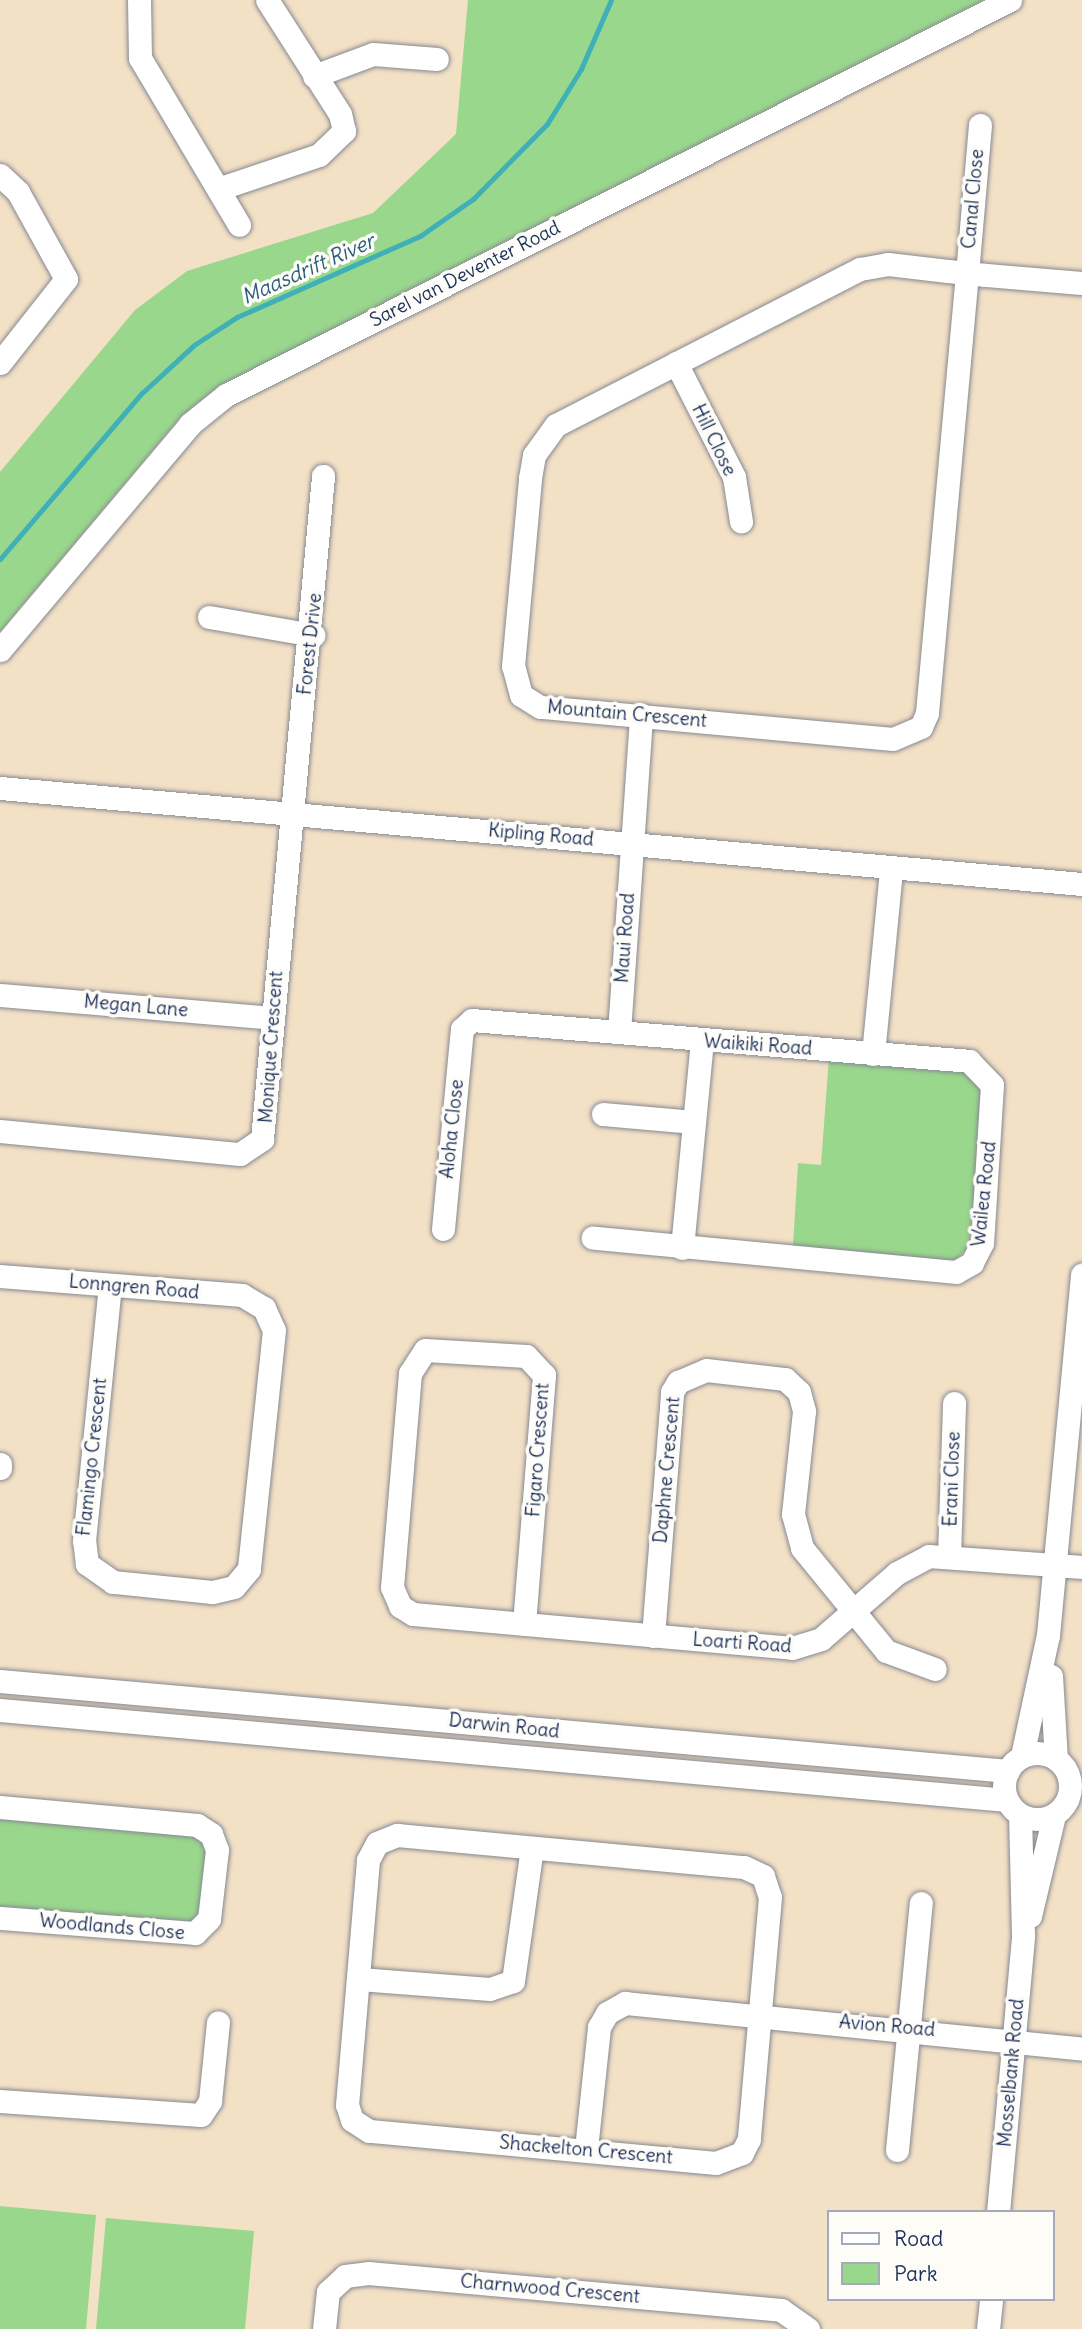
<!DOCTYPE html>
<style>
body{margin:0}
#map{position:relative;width:1082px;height:2329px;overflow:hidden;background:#f3e1c6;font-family:Delius,sans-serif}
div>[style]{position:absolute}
.green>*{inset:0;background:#99d78c}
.stream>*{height:5px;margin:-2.5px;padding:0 2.5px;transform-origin:2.5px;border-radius:2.5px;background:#3fb0b8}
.roads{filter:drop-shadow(0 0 2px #878892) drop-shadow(0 0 2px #878892)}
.minor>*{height:23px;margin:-11.5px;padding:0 11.5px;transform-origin:11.5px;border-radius:11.5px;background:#fff}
.minor>.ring{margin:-11.5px;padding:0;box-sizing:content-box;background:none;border:23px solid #fff;border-radius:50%}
span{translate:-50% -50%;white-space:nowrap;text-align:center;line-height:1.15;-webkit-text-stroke:7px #fdfcf7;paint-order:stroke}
.street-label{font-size:19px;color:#1b2f5e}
.water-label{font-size:21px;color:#285c7e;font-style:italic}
.legend{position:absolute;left:827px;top:2210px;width:228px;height:91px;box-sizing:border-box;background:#fdfcf7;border:2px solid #a3aaba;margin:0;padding:9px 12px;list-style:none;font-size:21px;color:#1b2f5e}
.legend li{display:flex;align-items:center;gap:14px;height:35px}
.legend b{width:35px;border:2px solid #a3aaba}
</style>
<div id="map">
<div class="green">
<i style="clip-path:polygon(468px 0,984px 0,221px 385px,180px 418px,0 632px,0 472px,135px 310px,187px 271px,373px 213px,456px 134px)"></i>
<i style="clip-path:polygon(829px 1057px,962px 1070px,977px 1079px,983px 1095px,969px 1246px,953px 1263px,793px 1246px,798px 1163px,821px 1165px)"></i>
<i style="clip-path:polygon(0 1815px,198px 1833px,209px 1844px,198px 1923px,0 1910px)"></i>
<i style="clip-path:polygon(0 2206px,96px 2215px,86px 2329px,0 2329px)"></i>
<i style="clip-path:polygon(106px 2218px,254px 2231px,245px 2329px,96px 2329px)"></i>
</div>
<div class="stream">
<i style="left:0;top:559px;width:218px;rotate:-49.5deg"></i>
<i style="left:142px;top:393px;width:71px;rotate:-42.7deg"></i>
<i style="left:194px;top:345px;width:51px;rotate:-33.1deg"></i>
<i style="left:237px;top:317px;width:200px;rotate:-23.9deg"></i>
<i style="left:420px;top:236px;width:65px;rotate:-34.9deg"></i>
<i style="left:473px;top:199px;width:105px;rotate:-45.4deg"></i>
<i style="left:547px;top:124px;width:65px;rotate:-58.3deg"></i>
<i style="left:581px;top:69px;width:75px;rotate:-66.5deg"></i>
</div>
<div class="roads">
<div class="minor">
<i style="left:139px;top:0;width:58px;rotate:89deg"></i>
<i style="left:140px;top:58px;width:194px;rotate:59.3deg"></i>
<i style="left:314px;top:76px;width:63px;rotate:-20.4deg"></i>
<i style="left:373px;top:54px;width:64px;rotate:4.5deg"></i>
<i style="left:980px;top:125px;width:149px;rotate:95deg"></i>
<i style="left:967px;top:273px;width:442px;rotate:95.2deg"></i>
<i style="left:927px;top:713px;width:15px;rotate:113deg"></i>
<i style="left:921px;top:727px;width:30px;rotate:157deg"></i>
<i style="left:893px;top:739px;width:354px;rotate:-174.8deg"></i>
<i style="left:540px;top:707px;width:22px;rotate:-148deg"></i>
<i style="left:521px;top:695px;width:30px;rotate:-105deg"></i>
<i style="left:513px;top:666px;width:189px;rotate:-84.8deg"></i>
<i style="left:530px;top:478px;width:23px;rotate:-80deg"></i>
<i style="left:534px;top:455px;width:37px;rotate:-54deg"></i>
<i style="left:556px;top:425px;width:342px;rotate:-27.2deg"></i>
<i style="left:860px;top:269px;width:28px;rotate:-10deg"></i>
<i style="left:888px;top:264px;width:60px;rotate:6.7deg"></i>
<i style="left:948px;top:271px;width:38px;rotate:6deg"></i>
<i style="left:986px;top:275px;width:96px;rotate:4.8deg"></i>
<i style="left:0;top:175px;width:25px;rotate:43deg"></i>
<i style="left:18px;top:192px;width:99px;rotate:61.1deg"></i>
<i style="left:66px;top:279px;width:107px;rotate:128.2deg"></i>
<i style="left:221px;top:188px;width:103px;rotate:-18.6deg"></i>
<i style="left:319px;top:155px;width:35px;rotate:-44deg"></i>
<i style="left:344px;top:131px;width:17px;rotate:-103deg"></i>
<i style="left:340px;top:114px;width:135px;rotate:-122.6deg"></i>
<i style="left:676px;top:363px;width:128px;rotate:63deg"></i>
<i style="left:734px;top:477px;width:45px;rotate:81deg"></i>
<i style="left:209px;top:617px;width:106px;rotate:9.8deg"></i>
<i style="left:0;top:650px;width:295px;rotate:-49.9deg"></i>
<i style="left:190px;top:424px;width:46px;rotate:-38.9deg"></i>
<i style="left:226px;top:395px;width:878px;rotate:-26.74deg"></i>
<i style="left:0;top:788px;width:1086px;rotate:5.07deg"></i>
<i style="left:0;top:995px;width:274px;rotate:4.8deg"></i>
<i style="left:619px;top:1032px;width:318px;rotate:-86deg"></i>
<i style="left:873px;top:1054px;width:186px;rotate:-84.4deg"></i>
<i style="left:603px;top:1114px;width:91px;rotate:5deg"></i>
<i style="left:0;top:1131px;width:241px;rotate:5.5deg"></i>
<i style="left:240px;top:1154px;width:27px;rotate:-34deg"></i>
<i style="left:262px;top:1139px;width:666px;rotate:-84.74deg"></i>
<i style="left:443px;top:1229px;width:201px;rotate:-84.6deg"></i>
<i style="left:462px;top:1029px;width:13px;rotate:-42deg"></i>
<i style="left:472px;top:1020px;width:499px;rotate:4.7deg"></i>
<i style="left:969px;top:1061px;width:33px;rotate:46deg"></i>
<i style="left:992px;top:1085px;width:158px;rotate:93.6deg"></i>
<i style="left:982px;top:1243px;width:22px;rotate:117deg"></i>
<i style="left:972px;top:1263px;width:18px;rotate:151deg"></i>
<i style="left:956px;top:1272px;width:365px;rotate:-174.6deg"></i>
<i style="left:682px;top:1248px;width:209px;rotate:-84.5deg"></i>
<i style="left:0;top:1276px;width:243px;rotate:4.5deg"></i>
<i style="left:242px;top:1295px;width:26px;rotate:31deg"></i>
<i style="left:264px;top:1308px;width:24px;rotate:66deg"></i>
<i style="left:274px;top:1330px;width:240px;rotate:96deg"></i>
<i style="left:249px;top:1569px;width:23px;rotate:130deg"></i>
<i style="left:234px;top:1587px;width:23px;rotate:167deg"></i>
<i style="left:212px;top:1592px;width:100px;rotate:-174.2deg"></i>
<i style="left:113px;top:1582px;width:32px;rotate:-145deg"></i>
<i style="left:87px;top:1564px;width:23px;rotate:-97deg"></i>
<i style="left:84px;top:1541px;width:257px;rotate:-84.2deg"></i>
<i style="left:0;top:1464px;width:4px;rotate:90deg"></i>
<i style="left:949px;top:1556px;width:153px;rotate:-88.1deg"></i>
<i style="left:524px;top:1624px;width:250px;rotate:-85.4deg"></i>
<i style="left:544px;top:1375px;width:26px;rotate:-133deg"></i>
<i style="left:526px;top:1356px;width:101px;rotate:-176.6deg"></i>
<i style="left:425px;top:1350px;width:27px;rotate:123deg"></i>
<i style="left:410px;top:1373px;width:215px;rotate:94.8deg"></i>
<i style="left:392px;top:1587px;width:21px;rotate:67deg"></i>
<i style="left:400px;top:1606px;width:15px;rotate:32deg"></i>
<i style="left:413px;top:1614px;width:381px;rotate:5.1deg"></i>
<i style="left:792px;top:1648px;width:30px;rotate:-17deg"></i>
<i style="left:821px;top:1639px;width:101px;rotate:-41deg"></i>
<i style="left:897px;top:1573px;width:36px;rotate:-28deg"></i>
<i style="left:929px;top:1556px;width:153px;rotate:4.1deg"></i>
<i style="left:653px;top:1636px;width:245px;rotate:-85.5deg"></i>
<i style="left:672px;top:1392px;width:12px;rotate:-59deg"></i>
<i style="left:678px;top:1382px;width:30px;rotate:-23deg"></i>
<i style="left:706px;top:1370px;width:80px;rotate:6.5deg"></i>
<i style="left:785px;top:1379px;width:19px;rotate:43deg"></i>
<i style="left:799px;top:1392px;width:20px;rotate:75deg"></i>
<i style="left:804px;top:1411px;width:104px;rotate:96.1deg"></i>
<i style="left:793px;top:1514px;width:35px;rotate:75deg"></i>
<i style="left:802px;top:1548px;width:133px;rotate:50.8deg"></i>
<i style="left:886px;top:1651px;width:52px;rotate:20.2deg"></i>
<i style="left:1051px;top:1676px;width:83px;rotate:86.6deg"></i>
<i style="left:0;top:1681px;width:1012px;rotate:5.1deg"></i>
<i style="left:0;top:1710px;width:1011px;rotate:5.11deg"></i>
<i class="ring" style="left:1004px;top:1753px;width:43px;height:43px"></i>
<i style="left:1022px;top:1756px;width:124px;rotate:-77.9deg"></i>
<i style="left:1048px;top:1635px;width:362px;rotate:-84.6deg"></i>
<i style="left:0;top:1807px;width:198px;rotate:5.2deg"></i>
<i style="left:197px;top:1825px;width:17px;rotate:33deg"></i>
<i style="left:211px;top:1834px;width:17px;rotate:69deg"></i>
<i style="left:217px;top:1850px;width:69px;rotate:96.6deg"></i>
<i style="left:209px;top:1919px;width:20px;rotate:135deg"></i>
<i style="left:195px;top:1933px;width:196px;rotate:-175.6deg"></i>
<i style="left:397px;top:1835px;width:348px;rotate:5.3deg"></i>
<i style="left:744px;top:1867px;width:21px;rotate:25deg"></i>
<i style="left:763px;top:1876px;width:22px;rotate:72deg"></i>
<i style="left:770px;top:1897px;width:243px;rotate:95deg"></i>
<i style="left:749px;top:2139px;width:16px;rotate:117deg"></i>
<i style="left:742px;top:2153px;width:28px;rotate:159deg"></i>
<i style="left:716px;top:2163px;width:348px;rotate:-174.7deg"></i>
<i style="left:369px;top:2131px;width:20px;rotate:-147deg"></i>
<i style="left:352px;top:2120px;width:16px;rotate:-108deg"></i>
<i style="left:347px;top:2105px;width:246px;rotate:-85.1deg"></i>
<i style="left:368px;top:1860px;width:19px;rotate:-62deg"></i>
<i style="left:377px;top:1843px;width:22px;rotate:-22deg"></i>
<i style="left:1030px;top:1916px;width:104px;rotate:-76.6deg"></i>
<i style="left:359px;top:1979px;width:131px;rotate:4.4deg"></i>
<i style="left:490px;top:1989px;width:24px;rotate:-19deg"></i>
<i style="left:513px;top:1981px;width:134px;rotate:-81.9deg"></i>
<i style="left:0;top:2101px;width:201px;rotate:4deg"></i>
<i style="left:201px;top:2115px;width:17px;rotate:-57deg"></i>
<i style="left:210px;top:2101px;width:79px;rotate:-84.2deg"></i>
<i style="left:586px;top:2149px;width:123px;rotate:-83.9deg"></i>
<i style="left:599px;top:2027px;width:16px;rotate:-60deg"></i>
<i style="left:607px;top:2013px;width:21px;rotate:-29deg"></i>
<i style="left:625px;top:2003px;width:459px;rotate:5.7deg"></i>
<i style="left:897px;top:2150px;width:248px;rotate:-84.5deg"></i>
<i style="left:998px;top:2212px;width:278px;rotate:-84.8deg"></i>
<i style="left:1023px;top:1935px;width:120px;rotate:-91.4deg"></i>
<i style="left:324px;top:2329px;width:37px;rotate:-84deg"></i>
<i style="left:328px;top:2292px;width:23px;rotate:-43deg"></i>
<i style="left:345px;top:2276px;width:23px;rotate:-7deg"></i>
<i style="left:368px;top:2273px;width:415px;rotate:5.1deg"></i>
<i style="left:781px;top:2310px;width:33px;rotate:35deg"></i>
<i style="left:988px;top:2329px;width:30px;rotate:-84deg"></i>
</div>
</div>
<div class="street-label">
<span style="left:973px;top:199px;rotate:-85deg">Canal Close</span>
<span style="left:465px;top:274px;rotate:-27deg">Sarel van Deventer Road</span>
<span style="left:714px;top:440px;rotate:64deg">Hill Close</span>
<span style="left:310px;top:644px;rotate:-84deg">Forest Drive</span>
<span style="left:627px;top:714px;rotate:5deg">Mountain Crescent</span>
<span style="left:541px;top:835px;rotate:5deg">Kipling Road</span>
<span style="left:625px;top:938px;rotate:-86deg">Maui Road</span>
<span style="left:136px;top:1006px;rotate:5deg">Megan Lane</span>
<span style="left:758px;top:1045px;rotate:4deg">Waikiki Road</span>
<span style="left:271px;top:1047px;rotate:-86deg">Monique Crescent</span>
<span style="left:452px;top:1129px;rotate:-84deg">Aloha Close</span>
<span style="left:984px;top:1194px;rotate:-84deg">Wailea Road</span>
<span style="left:134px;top:1287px;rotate:5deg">Lonngren Road</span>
<span style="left:538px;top:1450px;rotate:-86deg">Figaro Crescent</span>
<span style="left:92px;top:1457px;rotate:-84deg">Flamingo Crescent</span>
<span style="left:667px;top:1470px;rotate:-85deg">Daphne Crescent</span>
<span style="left:952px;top:1479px;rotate:-88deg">Erani Close</span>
<span style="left:742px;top:1643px;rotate:4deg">Loarti Road</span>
<span style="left:504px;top:1726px;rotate:6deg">Darwin Road</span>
<span style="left:112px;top:1927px;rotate:5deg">Woodlands Close</span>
<span style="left:887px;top:2026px;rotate:5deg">Avion Road</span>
<span style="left:1011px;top:2073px;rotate:-85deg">Mosselbank Road</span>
<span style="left:586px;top:2150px;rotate:5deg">Shackelton Crescent</span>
<span style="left:550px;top:2289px;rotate:5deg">Charnwood Crescent</span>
</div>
<div class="water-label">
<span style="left:308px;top:269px;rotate:-24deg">Maasdrift River</span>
</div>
<ul class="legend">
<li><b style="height:9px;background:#fff"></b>Road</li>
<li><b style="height:19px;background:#99d78c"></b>Park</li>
</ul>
</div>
